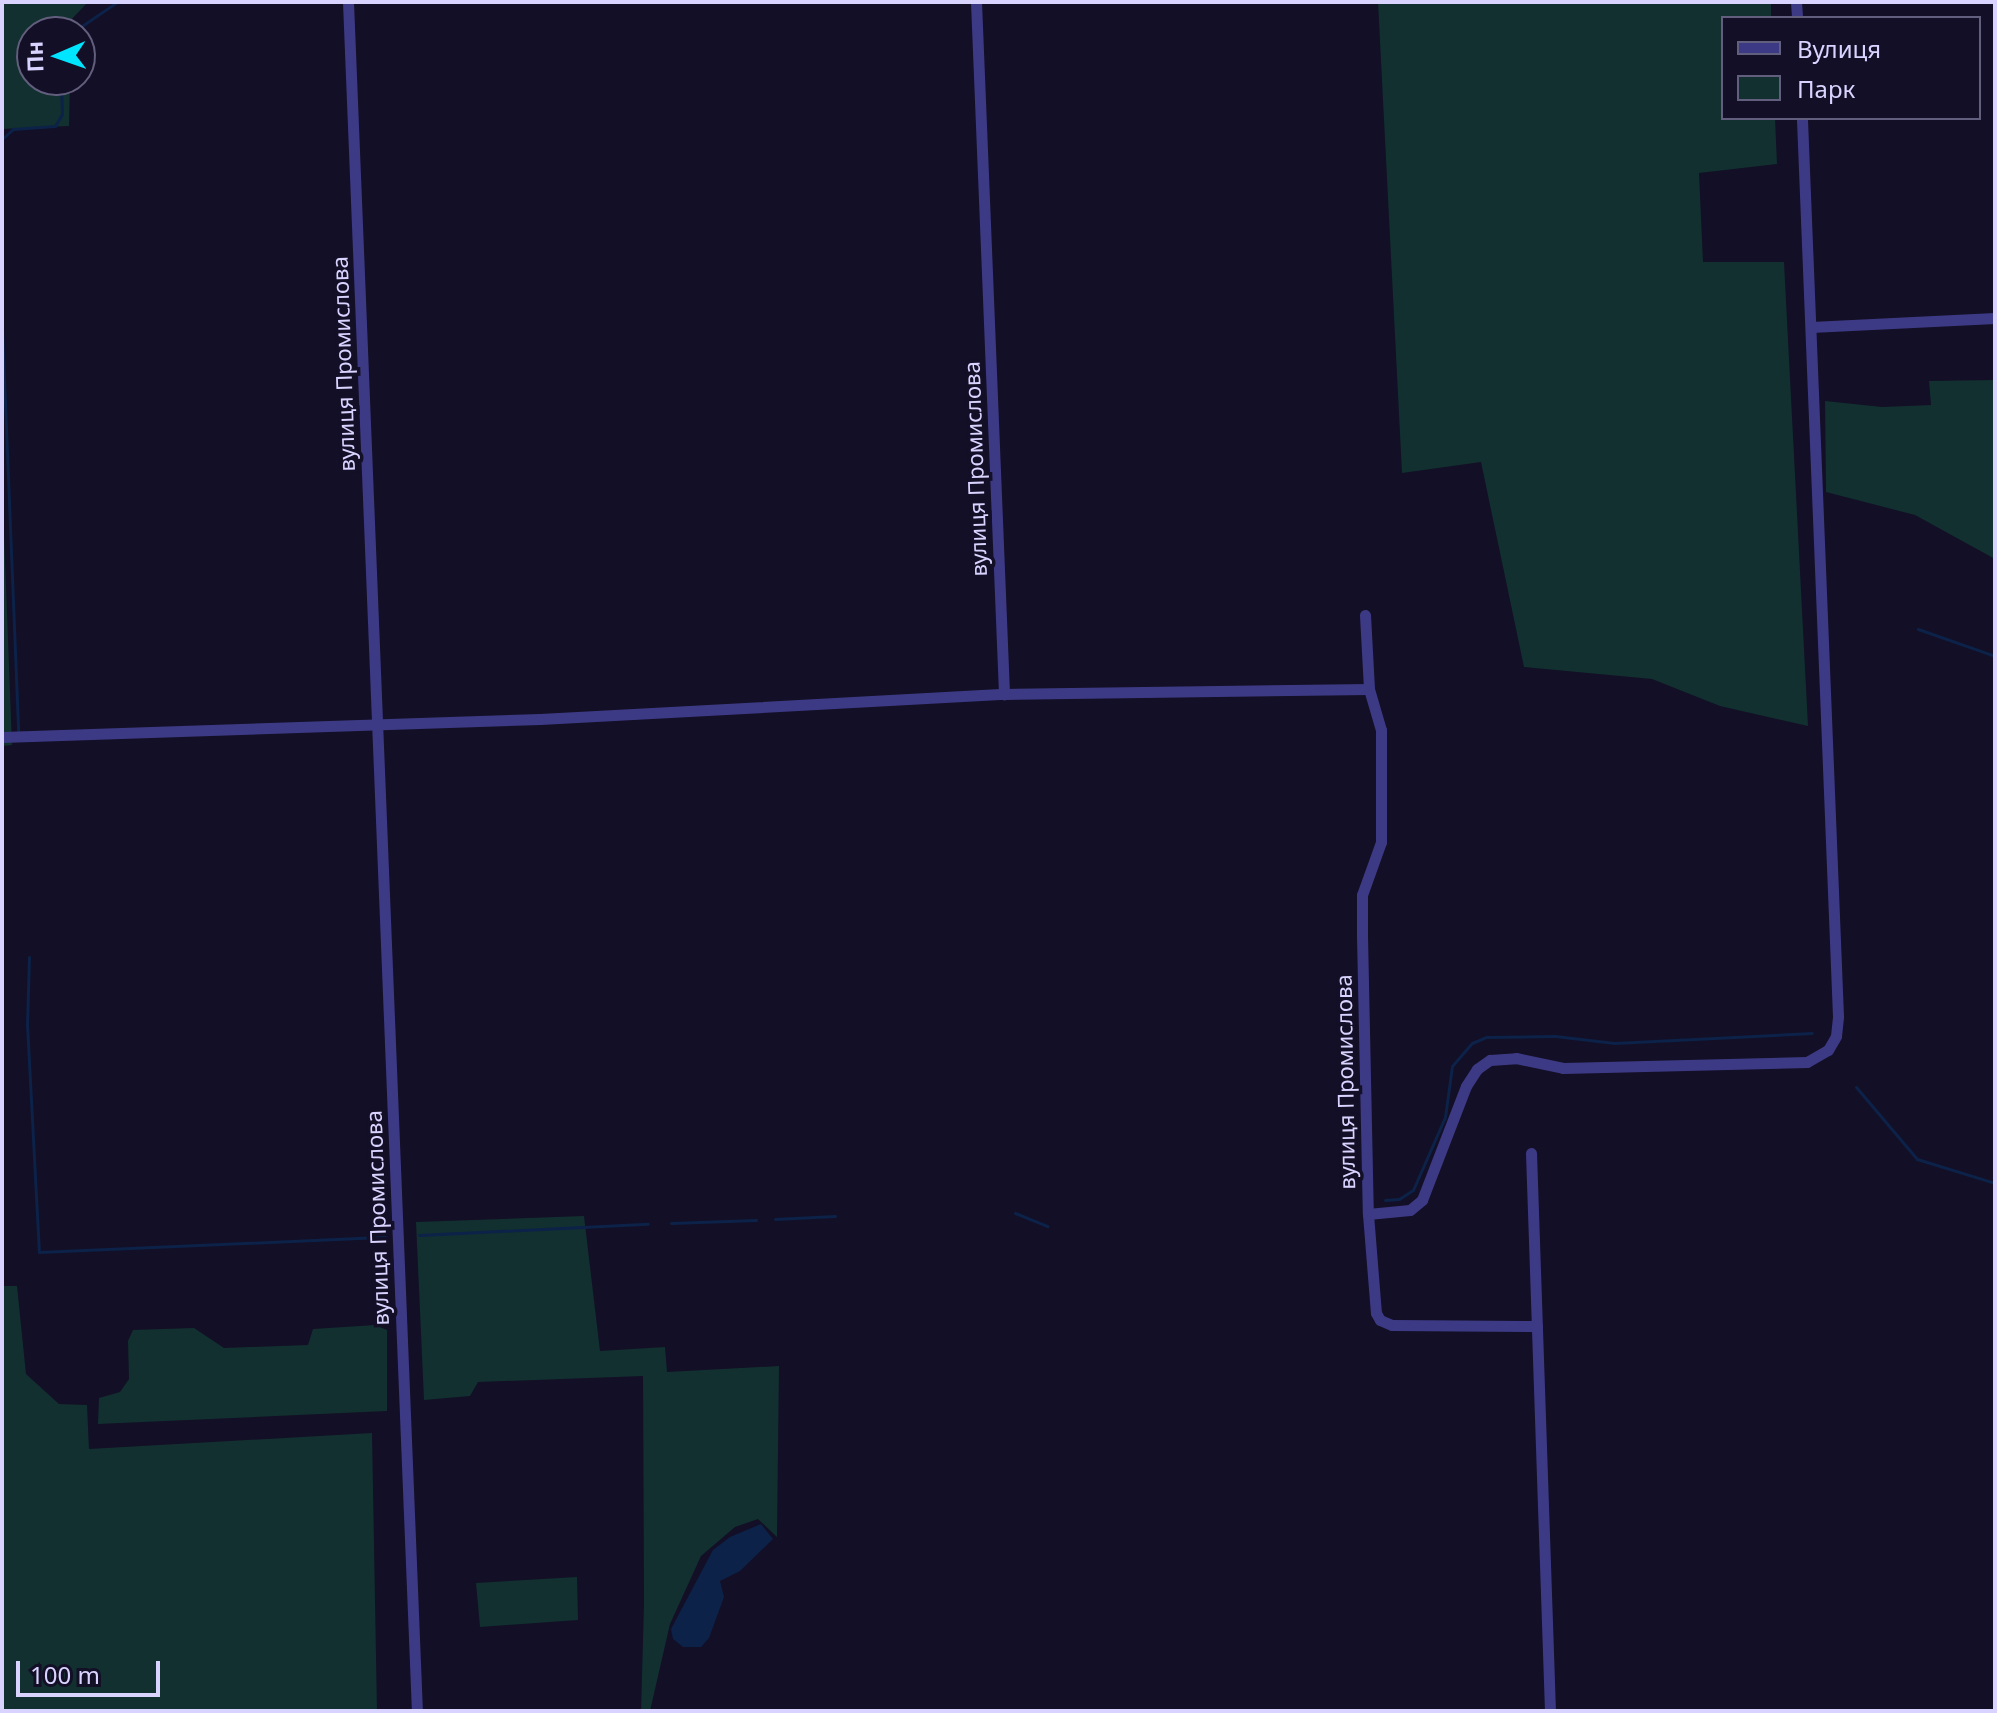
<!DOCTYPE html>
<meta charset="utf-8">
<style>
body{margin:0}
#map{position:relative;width:1997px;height:1713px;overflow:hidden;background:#130f26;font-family:"Noto Sans",sans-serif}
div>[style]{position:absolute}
.green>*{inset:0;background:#12302f}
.water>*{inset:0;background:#0c2248}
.stream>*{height:3px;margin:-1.5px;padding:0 1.5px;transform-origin:1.5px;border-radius:1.5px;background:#0c2248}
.minor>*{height:11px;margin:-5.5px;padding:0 5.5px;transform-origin:5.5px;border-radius:5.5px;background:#3d3a85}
span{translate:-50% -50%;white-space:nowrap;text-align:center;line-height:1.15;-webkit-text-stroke:7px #130f26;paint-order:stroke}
.street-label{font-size:22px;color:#d9d4ff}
.frame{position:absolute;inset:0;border:4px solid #d9d4ff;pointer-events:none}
.legend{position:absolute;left:1721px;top:16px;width:260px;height:104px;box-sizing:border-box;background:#130f26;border:2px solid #625e7d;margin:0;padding:10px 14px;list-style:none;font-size:24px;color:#d9d4ff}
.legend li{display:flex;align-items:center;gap:16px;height:40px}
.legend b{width:40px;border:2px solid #625e7d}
.north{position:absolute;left:16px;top:16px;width:80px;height:80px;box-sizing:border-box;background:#130f26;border:2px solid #625e7d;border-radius:50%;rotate:268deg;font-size:22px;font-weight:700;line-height:32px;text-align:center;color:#d9d4ff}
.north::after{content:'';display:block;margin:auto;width:28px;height:36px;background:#00e5ff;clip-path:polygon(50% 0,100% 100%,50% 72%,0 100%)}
.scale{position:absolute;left:16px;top:1661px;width:144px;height:36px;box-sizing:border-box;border:4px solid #d9d4ff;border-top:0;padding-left:10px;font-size:24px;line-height:28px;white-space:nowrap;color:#d9d4ff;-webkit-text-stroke:6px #130f26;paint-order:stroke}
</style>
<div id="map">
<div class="green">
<i style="clip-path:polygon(2px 2px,88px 2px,70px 21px,70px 32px,32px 32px,32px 80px,70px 80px,69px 126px,2px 129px)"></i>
<i style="clip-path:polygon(1378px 2px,1771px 2px,1771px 18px,1723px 18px,1723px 118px,1775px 118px,1777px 164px,1699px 173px,1703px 262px,1784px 262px,1808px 726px,1720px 706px,1652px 679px,1524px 667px,1481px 462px,1402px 473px)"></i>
<i style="clip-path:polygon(1995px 380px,1995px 559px,1915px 515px,1826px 492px,1825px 401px,1882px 407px,1931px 405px,1929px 381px)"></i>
<i style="clip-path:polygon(2px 481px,12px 745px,2px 746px)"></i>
<i style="clip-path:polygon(584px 1216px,600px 1351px,665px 1347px,667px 1372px,779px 1366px,777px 1537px,758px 1519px,735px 1527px,701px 1556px,670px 1624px,650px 1711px,641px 1711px,644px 1603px,643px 1376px,478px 1382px,470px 1396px,424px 1400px,416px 1222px)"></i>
<i style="clip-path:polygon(2px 1286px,17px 1286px,26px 1374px,59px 1404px,87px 1405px,89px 1449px,372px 1433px,377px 1711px,2px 1711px)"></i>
<i style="clip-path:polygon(375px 1325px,387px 1330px,387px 1411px,98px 1424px,99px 1398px,120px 1392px,129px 1379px,128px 1341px,133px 1330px,194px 1328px,224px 1348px,308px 1345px,313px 1329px)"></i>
<i style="clip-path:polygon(577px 1577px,578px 1620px,480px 1627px,476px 1583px)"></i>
</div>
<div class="water">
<i style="clip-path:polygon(761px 1524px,773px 1539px,740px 1571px,720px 1581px,724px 1597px,709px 1638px,701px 1647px,683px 1647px,673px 1639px,671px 1629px,713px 1550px,730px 1537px)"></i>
</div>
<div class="stream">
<i style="left:73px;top:32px;width:53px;rotate:-34.3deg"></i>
<i style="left:2px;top:139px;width:15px;rotate:-42deg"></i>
<i style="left:13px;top:129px;width:42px;rotate:-4.1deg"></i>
<i style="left:55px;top:126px;width:14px;rotate:-60deg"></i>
<i style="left:62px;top:114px;width:34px;rotate:-92deg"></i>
<i style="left:2px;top:328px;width:404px;rotate:87.7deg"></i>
<i style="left:1918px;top:629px;width:82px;rotate:19.3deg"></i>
<i style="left:29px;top:957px;width:67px;rotate:91.7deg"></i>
<i style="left:27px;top:1024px;width:228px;rotate:87deg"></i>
<i style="left:39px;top:1252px;width:347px;rotate:-2.5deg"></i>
<i style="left:1856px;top:1087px;width:94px;rotate:49.7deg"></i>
<i style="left:1917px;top:1159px;width:82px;rotate:17.1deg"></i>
<i style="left:1385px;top:1200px;width:14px;rotate:-4deg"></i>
<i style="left:1399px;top:1199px;width:17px;rotate:-33deg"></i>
<i style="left:1413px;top:1190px;width:80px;rotate:-66.3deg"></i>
<i style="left:1445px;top:1117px;width:51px;rotate:-82.2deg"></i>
<i style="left:1452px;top:1066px;width:30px;rotate:-49deg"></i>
<i style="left:1472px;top:1043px;width:15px;rotate:-23deg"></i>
<i style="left:1486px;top:1037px;width:69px;rotate:-0.8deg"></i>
<i style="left:1555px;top:1036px;width:60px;rotate:6.7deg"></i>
<i style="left:1615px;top:1043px;width:197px;rotate:-2.9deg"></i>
<i style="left:1015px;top:1213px;width:35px;rotate:22deg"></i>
<i style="left:775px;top:1219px;width:60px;rotate:-2.9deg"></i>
<i style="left:671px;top:1223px;width:85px;rotate:-2deg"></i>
<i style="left:419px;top:1235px;width:229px;rotate:-2.8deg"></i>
</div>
<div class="minor">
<i style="left:348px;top:2px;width:1710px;rotate:87.69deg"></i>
<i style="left:976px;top:2px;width:693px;rotate:87.68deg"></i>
<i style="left:1004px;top:694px;width:365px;rotate:-0.8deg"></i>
<i style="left:1796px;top:2px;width:16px;rotate:86deg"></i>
<i style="left:1811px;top:327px;width:184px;rotate:-2.8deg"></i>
<i style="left:1365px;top:615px;width:74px;rotate:86.9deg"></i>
<i style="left:1369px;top:689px;width:43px;rotate:73.7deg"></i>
<i style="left:1381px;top:730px;width:112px;rotate:90deg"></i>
<i style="left:1381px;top:842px;width:56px;rotate:109.7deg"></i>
<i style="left:1362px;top:895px;width:40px;rotate:90deg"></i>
<i style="left:1362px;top:935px;width:279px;rotate:88.8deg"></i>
<i style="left:1368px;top:1214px;width:99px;rotate:85.4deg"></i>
<i style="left:1376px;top:1313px;width:8px;rotate:60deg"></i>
<i style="left:1380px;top:1320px;width:13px;rotate:23deg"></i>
<i style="left:1392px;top:1325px;width:145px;rotate:0.4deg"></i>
<i style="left:2px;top:737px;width:538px;rotate:-1.92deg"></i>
<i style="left:540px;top:719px;width:465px;rotate:-3.1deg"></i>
<i style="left:1531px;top:1153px;width:558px;rotate:88.05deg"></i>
<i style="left:1368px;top:1214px;width:42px;rotate:-5.4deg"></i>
<i style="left:1410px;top:1210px;width:16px;rotate:-40deg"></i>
<i style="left:1422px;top:1200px;width:122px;rotate:-68.9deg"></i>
<i style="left:1466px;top:1086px;width:20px;rotate:-57deg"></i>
<i style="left:1477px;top:1069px;width:16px;rotate:-35deg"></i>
<i style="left:1490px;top:1060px;width:26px;rotate:-4deg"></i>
<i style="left:1516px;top:1058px;width:48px;rotate:12deg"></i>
<i style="left:1563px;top:1068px;width:244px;rotate:-1.4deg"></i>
<i style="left:1807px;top:1062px;width:24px;rotate:-30deg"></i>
<i style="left:1828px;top:1050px;width:16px;rotate:-60deg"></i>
<i style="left:1836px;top:1036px;width:20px;rotate:-84deg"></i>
<i style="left:1838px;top:1016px;width:899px;rotate:-92.3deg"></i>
</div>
<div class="street-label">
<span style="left:343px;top:364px;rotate:-92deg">вулиця Промислова</span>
<span style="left:975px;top:469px;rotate:-92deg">вулиця Промислова</span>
<span style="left:1345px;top:1082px;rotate:-91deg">вулиця Промислова</span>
<span style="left:377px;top:1218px;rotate:-92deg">вулиця Промислова</span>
</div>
<div class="frame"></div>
<ul class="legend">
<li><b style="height:10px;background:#3d3a85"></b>Вулиця</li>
<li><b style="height:22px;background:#12302f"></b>Парк</li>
</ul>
<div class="north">Пн</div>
<div class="scale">100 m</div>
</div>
